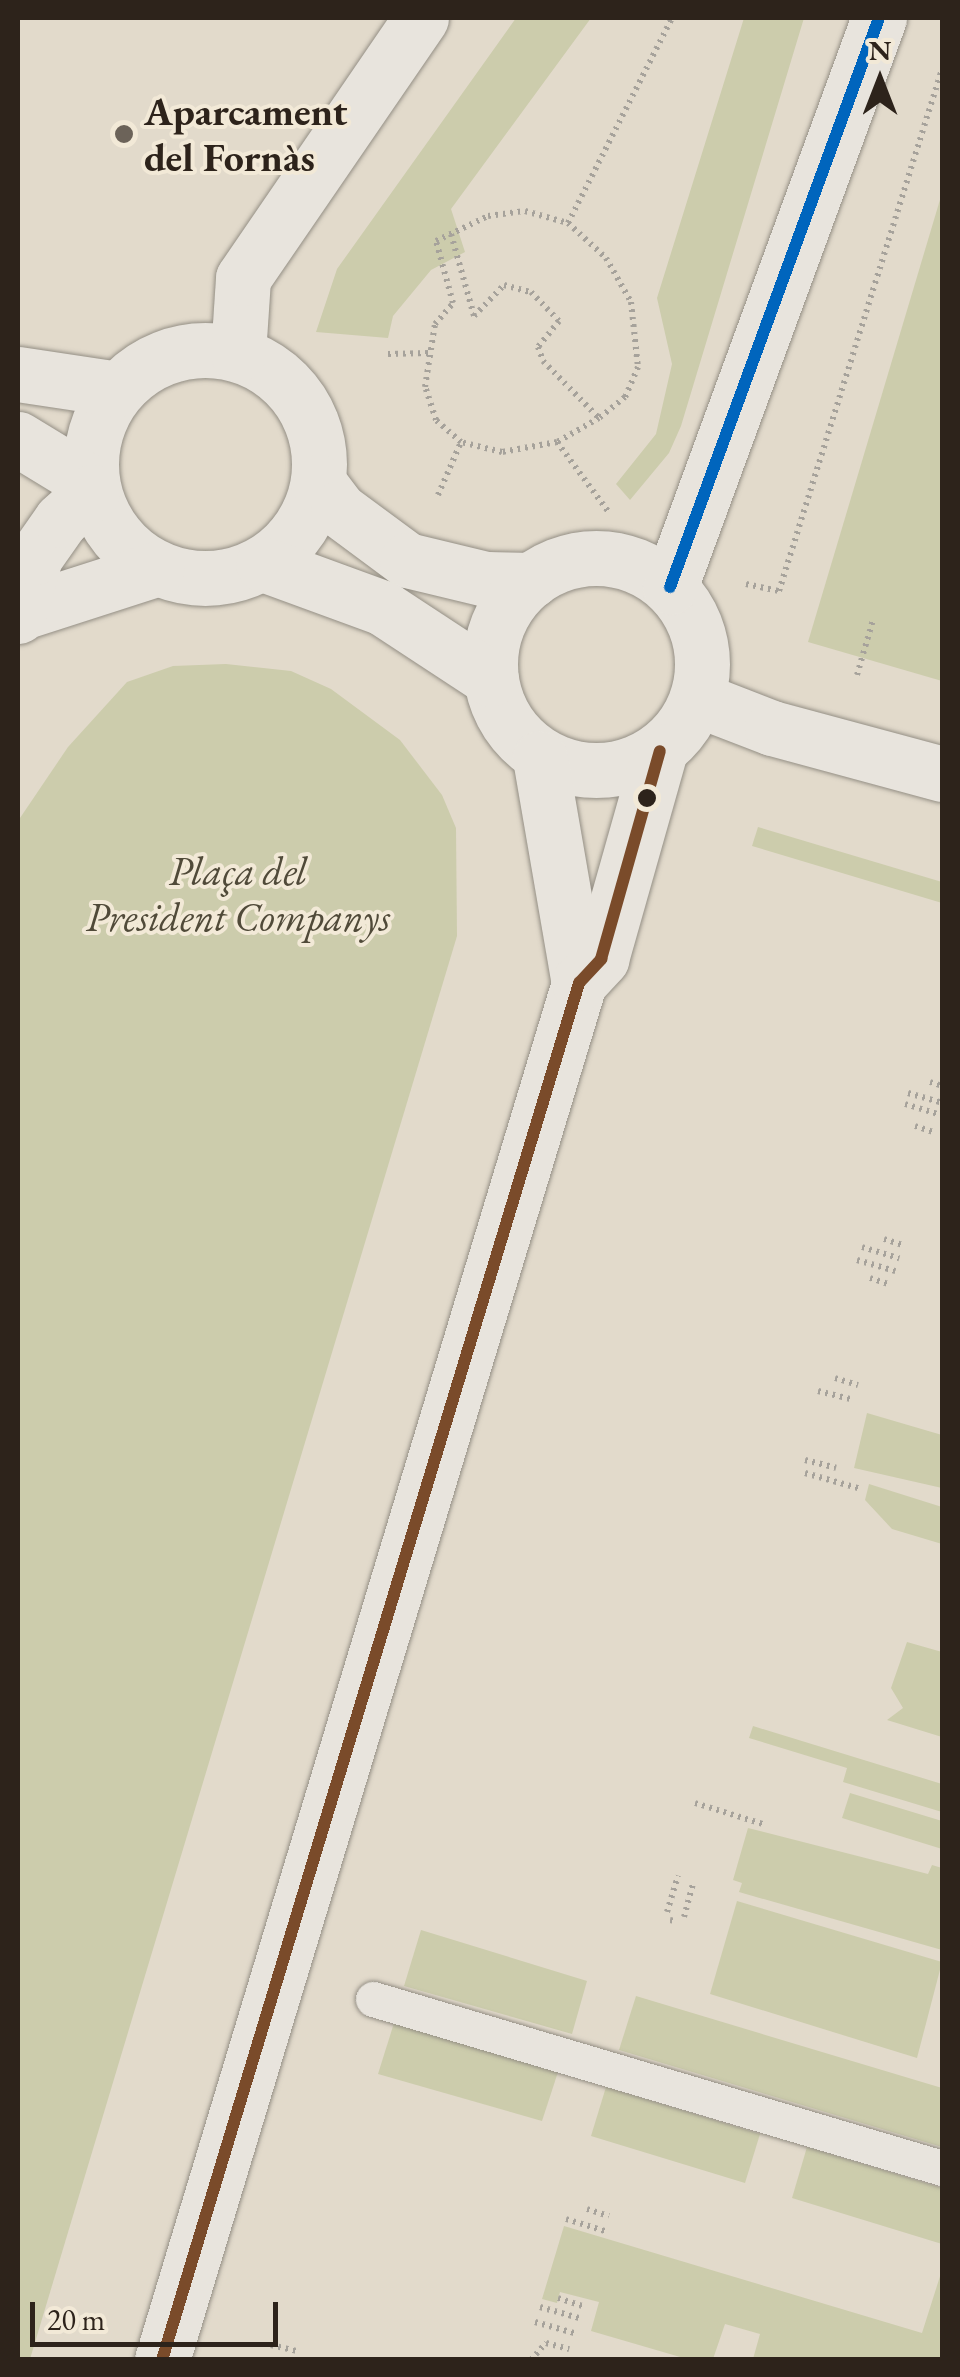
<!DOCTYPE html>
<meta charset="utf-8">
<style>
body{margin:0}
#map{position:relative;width:960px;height:2377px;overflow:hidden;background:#e2dacb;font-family:"EB Garamond",serif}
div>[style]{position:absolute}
.green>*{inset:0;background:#ccccac}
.path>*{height:6px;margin-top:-3px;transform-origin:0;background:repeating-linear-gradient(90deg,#a6a29b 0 2.5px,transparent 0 7.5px)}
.roads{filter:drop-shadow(0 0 2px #948f85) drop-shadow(0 0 2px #948f85)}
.lane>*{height:35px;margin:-17.5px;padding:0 17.5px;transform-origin:17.5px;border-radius:17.5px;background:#e8e4dd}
.street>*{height:55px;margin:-27.5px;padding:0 27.5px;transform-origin:27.5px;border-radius:27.5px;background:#e8e4dd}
.secondary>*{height:55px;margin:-27.5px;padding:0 27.5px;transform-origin:27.5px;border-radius:27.5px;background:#e8e4dd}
.secondary>.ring{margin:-27.5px;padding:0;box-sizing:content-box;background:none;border:55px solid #e8e4dd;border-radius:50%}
.bus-1>*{height:12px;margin:-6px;padding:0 6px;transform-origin:6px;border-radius:6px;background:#0065bd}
.bus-2>*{height:12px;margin:-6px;padding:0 6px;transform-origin:6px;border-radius:6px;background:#7a4b2a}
.dots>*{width:28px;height:28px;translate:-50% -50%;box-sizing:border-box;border:5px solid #f2e9d7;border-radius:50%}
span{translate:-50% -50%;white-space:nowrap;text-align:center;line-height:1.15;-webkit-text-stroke:8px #f2e9d7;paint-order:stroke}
.poi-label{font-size:40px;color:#2d231b;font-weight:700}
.left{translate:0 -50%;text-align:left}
.park-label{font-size:40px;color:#504a39;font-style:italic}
.frame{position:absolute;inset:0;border:20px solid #2d231b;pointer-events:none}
.north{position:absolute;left:830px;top:30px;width:100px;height:100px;-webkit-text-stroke:8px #f2e9d7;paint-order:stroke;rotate:0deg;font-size:28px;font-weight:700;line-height:40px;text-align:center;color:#2d231b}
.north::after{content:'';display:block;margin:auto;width:35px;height:45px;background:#2d231b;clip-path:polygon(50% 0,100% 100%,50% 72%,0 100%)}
.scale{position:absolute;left:30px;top:2302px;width:248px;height:45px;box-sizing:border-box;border:5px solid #2d231b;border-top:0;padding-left:12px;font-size:30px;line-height:35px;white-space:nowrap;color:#2d231b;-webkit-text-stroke:8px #f2e9d7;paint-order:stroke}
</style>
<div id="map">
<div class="green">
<i style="clip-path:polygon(516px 18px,591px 18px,451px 209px,465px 252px,431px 270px,393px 316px,388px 338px,316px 332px,337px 269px)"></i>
<i style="clip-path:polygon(744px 18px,804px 18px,681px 426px,669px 453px,630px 500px,616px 484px,656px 434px,672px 364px,657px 298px)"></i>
<i style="clip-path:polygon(942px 193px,942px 681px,808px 642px)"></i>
<i style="clip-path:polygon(226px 664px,291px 671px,331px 689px,400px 740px,442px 795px,456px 828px,457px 936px,30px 2359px,18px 2359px,18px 821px,68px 747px,127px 682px,173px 666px)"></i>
<i style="clip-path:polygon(758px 827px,942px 882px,942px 903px,752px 846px)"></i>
<i style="clip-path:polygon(867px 1413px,942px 1435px,942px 1488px,854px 1468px)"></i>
<i style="clip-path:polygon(869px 1484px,942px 1507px,942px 1544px,892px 1529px,865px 1500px)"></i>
<i style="clip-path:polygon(907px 1642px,942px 1652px,942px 1737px,887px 1720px,903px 1708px,891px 1688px)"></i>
<i style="clip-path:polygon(753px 1726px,942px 1784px,942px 1812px,843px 1782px,847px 1768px,749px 1738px)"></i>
<i style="clip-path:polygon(850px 1793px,942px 1821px,942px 1849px,842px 1818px)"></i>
<i style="clip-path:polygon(748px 1828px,928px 1874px,932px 1865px,942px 1868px,942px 1950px,739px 1892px,742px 1883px,733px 1880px)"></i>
<i style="clip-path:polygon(737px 1901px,942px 1962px,917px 2058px,710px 1994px)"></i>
<i style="clip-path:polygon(421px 1930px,587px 1981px,572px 2034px,404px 1986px)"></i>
<i style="clip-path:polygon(636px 1996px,942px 2088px,942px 2147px,619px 2050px)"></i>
<i style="clip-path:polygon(394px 2023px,558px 2072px,542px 2121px,378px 2074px)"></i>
<i style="clip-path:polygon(606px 2087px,760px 2134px,745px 2183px,591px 2136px)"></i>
<i style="clip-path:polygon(807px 2147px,942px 2188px,942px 2244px,792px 2198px)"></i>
<i style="clip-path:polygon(564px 2226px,922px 2333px,942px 2270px,942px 2359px,753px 2359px,760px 2334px,725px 2324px,713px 2359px,687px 2359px,591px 2331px,599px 2302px,560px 2292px,557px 2303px,542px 2299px)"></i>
</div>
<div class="path">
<i style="left:525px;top:211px;width:45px;rotate:15.6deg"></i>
<i style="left:568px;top:223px;width:52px;rotate:42.6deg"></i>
<i style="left:606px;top:258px;width:51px;rotate:60.4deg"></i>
<i style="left:631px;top:302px;width:65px;rotate:83.9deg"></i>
<i style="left:638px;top:367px;width:33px;rotate:113deg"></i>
<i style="left:625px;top:397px;width:33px;rotate:141deg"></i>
<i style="left:599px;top:418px;width:48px;rotate:150.3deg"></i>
<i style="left:557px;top:442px;width:56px;rotate:169.7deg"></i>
<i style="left:502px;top:452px;width:42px;rotate:-166.3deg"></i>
<i style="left:461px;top:442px;width:33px;rotate:-139deg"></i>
<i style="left:436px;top:420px;width:35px;rotate:-108deg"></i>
<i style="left:425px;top:387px;width:64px;rotate:-81deg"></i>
<i style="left:435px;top:324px;width:28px;rotate:-49deg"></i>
<i style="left:453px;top:303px;width:64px;rotate:-105.3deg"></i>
<i style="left:436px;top:241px;width:58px;rotate:-25.7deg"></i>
<i style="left:488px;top:216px;width:37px;rotate:-8deg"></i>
<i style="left:568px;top:223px;width:230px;rotate:-63.1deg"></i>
<i style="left:451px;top:234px;width:85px;rotate:74.3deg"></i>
<i style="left:474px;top:316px;width:43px;rotate:-45.9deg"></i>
<i style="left:504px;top:285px;width:28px;rotate:15deg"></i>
<i style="left:531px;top:292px;width:40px;rotate:46deg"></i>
<i style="left:559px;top:321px;width:33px;rotate:129deg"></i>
<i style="left:538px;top:347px;width:15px;rotate:70deg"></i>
<i style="left:543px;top:361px;width:80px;rotate:45.5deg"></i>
<i style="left:388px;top:354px;width:41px;rotate:-1.4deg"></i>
<i style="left:557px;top:442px;width:89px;rotate:53.6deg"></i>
<i style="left:438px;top:495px;width:58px;rotate:-66.5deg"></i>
<i style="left:746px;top:584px;width:34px;rotate:12deg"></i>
<i style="left:779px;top:591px;width:547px;rotate:-72.66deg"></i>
<i style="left:857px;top:675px;width:57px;rotate:-73.8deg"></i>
<i style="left:930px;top:1082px;width:13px;rotate:18deg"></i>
<i style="left:908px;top:1093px;width:35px;rotate:16deg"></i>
<i style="left:905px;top:1104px;width:39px;rotate:17deg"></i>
<i style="left:915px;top:1126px;width:22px;rotate:18deg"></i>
<i style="left:884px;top:1239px;width:20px;rotate:18deg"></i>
<i style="left:862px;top:1247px;width:39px;rotate:17deg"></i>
<i style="left:857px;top:1260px;width:40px;rotate:16deg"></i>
<i style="left:870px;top:1278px;width:22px;rotate:18deg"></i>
<i style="left:835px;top:1378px;width:24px;rotate:17deg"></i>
<i style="left:818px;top:1391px;width:37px;rotate:14deg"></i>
<i style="left:805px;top:1460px;width:32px;rotate:14deg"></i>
<i style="left:805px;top:1473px;width:58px;rotate:15.9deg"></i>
<i style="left:695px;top:1803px;width:74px;rotate:17.2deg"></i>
<i style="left:667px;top:1912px;width:38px;rotate:-73deg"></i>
<i style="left:684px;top:1917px;width:34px;rotate:-75deg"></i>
<i style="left:670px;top:1920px;width:5px;rotate:11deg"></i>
<i style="left:587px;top:2209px;width:23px;rotate:18deg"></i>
<i style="left:566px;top:2219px;width:41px;rotate:17.1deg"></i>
<i style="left:558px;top:2298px;width:26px;rotate:18deg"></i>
<i style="left:540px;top:2307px;width:41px;rotate:15.8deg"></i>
<i style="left:535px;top:2322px;width:41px;rotate:15.8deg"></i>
<i style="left:271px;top:2345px;width:26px;rotate:13deg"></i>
<i style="left:531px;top:2360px;width:23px;rotate:-49deg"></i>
<i style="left:546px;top:2343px;width:24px;rotate:15deg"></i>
</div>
<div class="roads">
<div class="lane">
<i style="left:373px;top:1999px;width:594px;rotate:16.54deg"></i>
</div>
<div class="street">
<i style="left:697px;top:699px;width:80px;rotate:21.1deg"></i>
<i style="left:772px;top:728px;width:176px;rotate:15.1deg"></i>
</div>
<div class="secondary">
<i class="ring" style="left:91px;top:350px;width:173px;height:173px"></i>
<i style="left:238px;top:354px;width:76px;rotate:-86.2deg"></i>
<i style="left:243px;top:278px;width:315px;rotate:-55.6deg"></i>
<i style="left:18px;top:374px;width:101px;rotate:8.5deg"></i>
<i style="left:18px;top:439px;width:87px;rotate:31.3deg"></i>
<i style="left:318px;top:482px;width:34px;rotate:53deg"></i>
<i style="left:338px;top:509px;width:86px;rotate:36.5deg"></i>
<i style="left:407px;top:560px;width:81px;rotate:13.5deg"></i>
<i style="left:486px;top:579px;width:46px;rotate:1.2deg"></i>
<i class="ring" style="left:490px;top:558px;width:157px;height:157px"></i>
<i style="left:263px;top:564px;width:128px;rotate:20.1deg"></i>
<i style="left:383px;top:608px;width:129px;rotate:33.3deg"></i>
<i style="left:670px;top:587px;width:606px;rotate:-69.83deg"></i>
<i style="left:22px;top:612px;width:141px;rotate:-17.8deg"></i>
<i style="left:18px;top:616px;width:61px;rotate:-73.9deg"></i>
<i style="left:35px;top:557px;width:45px;rotate:-54.9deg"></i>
<i style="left:61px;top:520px;width:42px;rotate:-42.1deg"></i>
<i style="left:540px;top:758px;width:228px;rotate:80.2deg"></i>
<i style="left:162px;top:2360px;width:1439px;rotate:-73.15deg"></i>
<i style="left:579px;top:983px;width:33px;rotate:-47deg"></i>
<i style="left:601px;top:959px;width:216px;rotate:-74.2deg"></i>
</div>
</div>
<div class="bus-1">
<i style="left:670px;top:587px;width:606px;rotate:-69.83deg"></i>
</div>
<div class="bus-2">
<i style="left:162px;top:2360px;width:1439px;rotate:-73.15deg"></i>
<i style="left:579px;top:983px;width:33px;rotate:-47deg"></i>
<i style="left:601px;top:959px;width:216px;rotate:-74.2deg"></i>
</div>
<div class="dots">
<i style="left:124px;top:134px;background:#6c6359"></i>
<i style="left:647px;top:798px;background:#2d231b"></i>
</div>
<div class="poi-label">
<span class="left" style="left:144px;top:134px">Aparcament<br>del Fornàs</span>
</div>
<div class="park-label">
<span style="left:238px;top:894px">Plaça del<br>President Companys</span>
</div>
<div class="frame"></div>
<div class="north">N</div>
<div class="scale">20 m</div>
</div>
